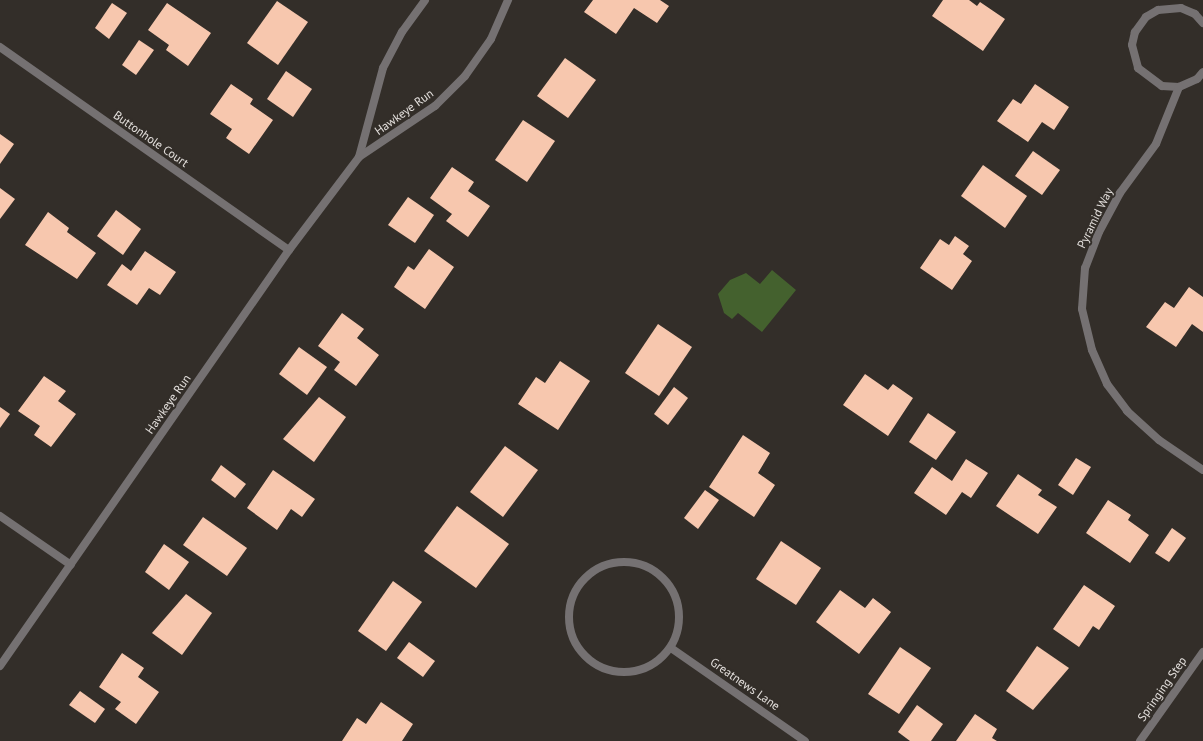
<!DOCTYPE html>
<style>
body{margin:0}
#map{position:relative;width:1203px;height:741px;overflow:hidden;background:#332e29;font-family:"PT Sans",sans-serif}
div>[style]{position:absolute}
.green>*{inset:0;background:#44612e}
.building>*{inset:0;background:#f7c7ae}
.minor>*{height:8px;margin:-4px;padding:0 4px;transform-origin:4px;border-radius:4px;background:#757172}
.minor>.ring{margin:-4px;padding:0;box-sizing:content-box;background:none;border:8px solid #757172;border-radius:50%}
span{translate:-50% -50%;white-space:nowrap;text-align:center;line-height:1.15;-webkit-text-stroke:4px #332e29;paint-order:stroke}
.street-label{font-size:12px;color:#e3dfdc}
</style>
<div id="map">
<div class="green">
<i style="clip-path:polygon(772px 270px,796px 290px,762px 332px,738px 313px,732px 319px,724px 313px,718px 294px,730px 280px,746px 273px,760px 284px)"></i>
</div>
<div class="building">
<i style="clip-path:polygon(593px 0,660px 0,669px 6px,657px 23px,634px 8px,616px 34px,584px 12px)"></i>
<i style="clip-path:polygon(943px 0,969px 0,977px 6px,980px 2px,1005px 19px,983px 51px,932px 16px)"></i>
<i style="clip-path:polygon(277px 1px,308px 22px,278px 65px,247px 43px)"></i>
<i style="clip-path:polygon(112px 3px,127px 13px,109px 39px,95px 28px)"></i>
<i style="clip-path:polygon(167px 3px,211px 33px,188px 66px,166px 50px,169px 45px,148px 30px)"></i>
<i style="clip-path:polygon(139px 40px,154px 50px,136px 75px,122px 65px)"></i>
<i style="clip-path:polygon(565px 58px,596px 80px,568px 118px,537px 96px)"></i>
<i style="clip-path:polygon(286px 71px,312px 89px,293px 117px,267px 99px)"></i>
<i style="clip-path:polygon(231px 84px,253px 99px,250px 104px,273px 120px,249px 154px,226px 138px,232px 129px,210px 114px)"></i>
<i style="clip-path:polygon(1035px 84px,1069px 107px,1054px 130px,1042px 122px,1028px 142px,997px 121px,1013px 99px,1021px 104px)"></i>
<i style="clip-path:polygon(523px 120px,555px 141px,527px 182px,495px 160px)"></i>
<i style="clip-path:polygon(0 134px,14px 144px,0 164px)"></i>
<i style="clip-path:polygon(1033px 151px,1060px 170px,1042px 195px,1015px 176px)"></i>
<i style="clip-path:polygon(983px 165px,1027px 196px,1005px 228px,961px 196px)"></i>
<i style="clip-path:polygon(452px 167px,474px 182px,468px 191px,490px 206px,468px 237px,446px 221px,452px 214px,430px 198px)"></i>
<i style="clip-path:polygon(0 188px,15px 199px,0 219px)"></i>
<i style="clip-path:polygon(408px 197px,434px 215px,415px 243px,388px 225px)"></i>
<i style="clip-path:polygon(116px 210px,141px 229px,123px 255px,97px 236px)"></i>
<i style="clip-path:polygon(48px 212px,69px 228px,67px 232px,96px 253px,77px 279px,25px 245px)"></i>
<i style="clip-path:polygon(955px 236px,969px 246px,963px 254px,972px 261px,952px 290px,920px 268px,940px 239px,949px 245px)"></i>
<i style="clip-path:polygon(429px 249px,454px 267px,425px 309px,394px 287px,408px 266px,414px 270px)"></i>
<i style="clip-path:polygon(145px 251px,176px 272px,160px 295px,149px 288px,137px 305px,107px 285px,122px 264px,131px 271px)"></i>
<i style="clip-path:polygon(1189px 287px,1203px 297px,1203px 332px,1192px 324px,1176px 347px,1146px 327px,1165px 302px,1174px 308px)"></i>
<i style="clip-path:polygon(342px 313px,364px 329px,357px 338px,379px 355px,356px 386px,334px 370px,340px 362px,318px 346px)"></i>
<i style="clip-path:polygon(658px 324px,692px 347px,659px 396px,625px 373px)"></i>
<i style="clip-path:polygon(299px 347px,327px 367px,307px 395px,279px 374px)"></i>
<i style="clip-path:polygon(560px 361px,590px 381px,558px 430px,518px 404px,536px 377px,545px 383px)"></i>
<i style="clip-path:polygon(865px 374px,888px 390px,893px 384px,913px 398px,888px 436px,843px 405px)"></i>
<i style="clip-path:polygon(44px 376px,66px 391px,58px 401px,76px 414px,51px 447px,34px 435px,40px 426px,18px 411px)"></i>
<i style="clip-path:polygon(674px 387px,688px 398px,668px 425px,654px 414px)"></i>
<i style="clip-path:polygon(319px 397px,346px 417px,314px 462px,283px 439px)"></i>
<i style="clip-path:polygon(0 407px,10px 414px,0 428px)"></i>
<i style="clip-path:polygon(928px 413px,956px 432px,936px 460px,909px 442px)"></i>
<i style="clip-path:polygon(743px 435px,770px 453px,758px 473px,775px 485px,754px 517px,709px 487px)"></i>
<i style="clip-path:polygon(505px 446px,538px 470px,503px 517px,470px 492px)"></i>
<i style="clip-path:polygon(1076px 458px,1091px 467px,1073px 495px,1058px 485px)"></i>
<i style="clip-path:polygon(966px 459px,988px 473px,971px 498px,962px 492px,946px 515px,914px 493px,932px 467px,952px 481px)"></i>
<i style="clip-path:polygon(221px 465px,246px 484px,235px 498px,211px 480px)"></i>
<i style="clip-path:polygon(273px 470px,315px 499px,302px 517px,291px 509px,277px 530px,247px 508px)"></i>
<i style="clip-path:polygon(1018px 474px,1042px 490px,1038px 495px,1057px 507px,1038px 534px,996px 506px)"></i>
<i style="clip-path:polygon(705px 490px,719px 500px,698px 529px,684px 518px)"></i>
<i style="clip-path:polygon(1108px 500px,1131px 515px,1128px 520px,1149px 535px,1130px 563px,1086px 533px)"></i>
<i style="clip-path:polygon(457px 506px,509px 544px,476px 588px,424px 551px)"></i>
<i style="clip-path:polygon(203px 517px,247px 548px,227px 576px,183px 545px)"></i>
<i style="clip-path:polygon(1172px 528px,1186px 538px,1169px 562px,1155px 553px)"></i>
<i style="clip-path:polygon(781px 541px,821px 568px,796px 605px,756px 579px)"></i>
<i style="clip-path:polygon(164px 544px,189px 562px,169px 590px,145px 572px)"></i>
<i style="clip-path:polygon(393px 581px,422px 602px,386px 651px,358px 631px)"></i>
<i style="clip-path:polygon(1084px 585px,1115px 606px,1099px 630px,1093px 626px,1079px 647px,1053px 629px)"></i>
<i style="clip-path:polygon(840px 590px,865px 608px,873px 598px,891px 612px,859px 654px,816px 622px)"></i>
<i style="clip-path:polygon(186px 594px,212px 613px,182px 655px,152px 633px)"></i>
<i style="clip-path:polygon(409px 642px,435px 661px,423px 677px,397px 658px)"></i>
<i style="clip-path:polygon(1037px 646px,1069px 668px,1033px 710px,1006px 691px)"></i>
<i style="clip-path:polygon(900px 647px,931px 668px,899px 714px,868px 694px)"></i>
<i style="clip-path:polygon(122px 653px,144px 668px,138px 677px,159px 692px,136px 724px,115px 709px,121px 702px,99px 687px)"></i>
<i style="clip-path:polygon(80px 691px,105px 709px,95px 723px,69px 705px)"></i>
<i style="clip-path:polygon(381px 702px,413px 724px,402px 741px,342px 741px,357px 718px,366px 724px)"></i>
<i style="clip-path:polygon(917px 705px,943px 724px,931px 741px,910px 741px,898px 732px)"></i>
<i style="clip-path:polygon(975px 714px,997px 729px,992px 738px,997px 741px,956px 741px)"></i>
</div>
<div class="minor">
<i style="left:1203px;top:23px;width:12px;rotate:-132deg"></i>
<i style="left:1195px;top:14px;width:15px;rotate:-157deg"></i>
<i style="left:1181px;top:8px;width:23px;rotate:175deg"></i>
<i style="left:1158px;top:10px;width:14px;rotate:150deg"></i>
<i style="left:1146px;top:17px;width:19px;rotate:126deg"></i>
<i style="left:1135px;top:32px;width:13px;rotate:103deg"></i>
<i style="left:1132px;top:45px;width:24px;rotate:75deg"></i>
<i style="left:1138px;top:68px;width:30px;rotate:37deg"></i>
<i style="left:1162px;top:86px;width:17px;rotate:3deg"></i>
<i style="left:1179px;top:87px;width:20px;rotate:-24deg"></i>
<i style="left:1197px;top:79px;width:9px;rotate:-49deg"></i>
<i style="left:0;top:47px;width:353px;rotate:35.1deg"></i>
<i style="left:1179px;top:87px;width:61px;rotate:112deg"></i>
<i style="left:1156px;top:144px;width:61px;rotate:126.3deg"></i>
<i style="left:1120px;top:193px;width:44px;rotate:118.3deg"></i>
<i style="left:1099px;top:232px;width:39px;rotate:111deg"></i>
<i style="left:1085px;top:268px;width:41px;rotate:94.2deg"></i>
<i style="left:1082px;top:309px;width:42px;rotate:76.3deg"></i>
<i style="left:1092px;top:350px;width:37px;rotate:66deg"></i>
<i style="left:1107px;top:384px;width:34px;rotate:53deg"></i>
<i style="left:1127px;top:411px;width:43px;rotate:42.2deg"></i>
<i style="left:1159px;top:440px;width:53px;rotate:34.3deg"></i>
<i style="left:359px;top:157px;width:92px;rotate:-74.9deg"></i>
<i style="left:383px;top:68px;width:41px;rotate:-62.2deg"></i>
<i style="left:402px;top:32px;width:39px;rotate:-54deg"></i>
<i style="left:0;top:516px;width:86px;rotate:34.6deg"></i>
<i class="ring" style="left:569px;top:562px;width:102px;height:102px"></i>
<i style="left:671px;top:648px;width:163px;rotate:34.8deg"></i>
<i style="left:0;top:666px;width:507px;rotate:-55.21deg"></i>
<i style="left:289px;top:250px;width:116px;rotate:-53deg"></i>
<i style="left:359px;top:157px;width:92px;rotate:-33.9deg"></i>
<i style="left:435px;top:106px;width:42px;rotate:-45deg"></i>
<i style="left:465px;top:76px;width:45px;rotate:-54.9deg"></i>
<i style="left:491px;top:39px;width:43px;rotate:-66.4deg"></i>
<i style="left:1140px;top:741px;width:109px;rotate:-54.7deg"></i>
</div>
<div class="street-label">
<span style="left:404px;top:112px;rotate:-36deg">Hawkeye Run</span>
<span style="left:151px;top:139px;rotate:35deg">Buttonhole Court</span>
<span style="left:1095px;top:218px;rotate:-64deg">Pyramid Way</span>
<span style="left:168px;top:404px;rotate:-55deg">Hawkeye Run</span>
<span style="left:745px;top:684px;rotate:35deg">Greatnews Lane</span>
<span style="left:1162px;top:689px;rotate:-55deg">Springing Step</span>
</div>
</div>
